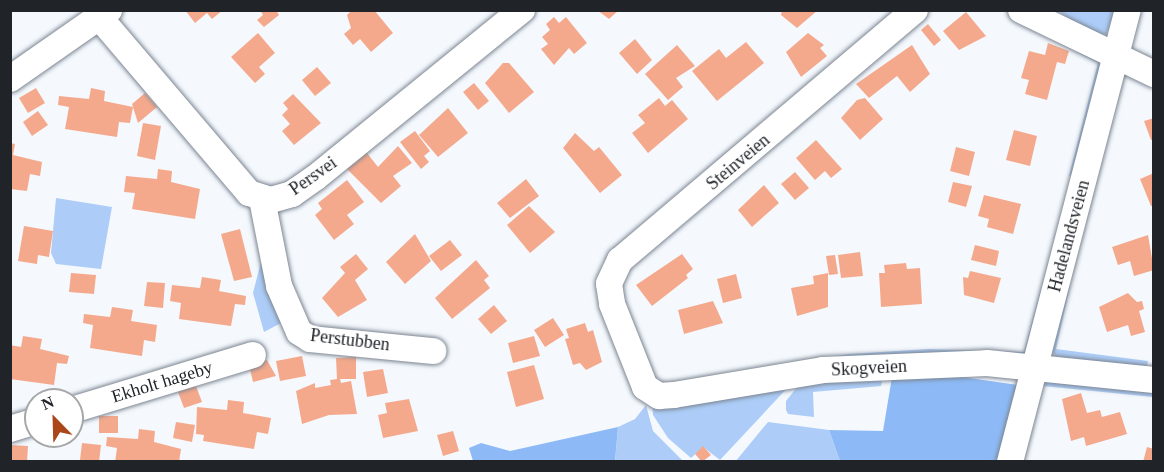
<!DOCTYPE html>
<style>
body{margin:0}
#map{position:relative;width:1164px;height:472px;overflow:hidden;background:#f5f9fe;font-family:"Times New Roman",serif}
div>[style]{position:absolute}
.green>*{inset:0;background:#adcdf8}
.forest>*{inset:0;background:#8dbaf6}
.building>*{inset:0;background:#f4a98c}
.roads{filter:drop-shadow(0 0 2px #7c8591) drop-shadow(0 0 2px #7c8591)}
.minor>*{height:26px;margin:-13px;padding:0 13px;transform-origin:13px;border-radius:13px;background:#fff}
span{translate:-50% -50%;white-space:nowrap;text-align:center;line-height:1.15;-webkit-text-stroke:5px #fff;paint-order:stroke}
.street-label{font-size:18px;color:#202328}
.frame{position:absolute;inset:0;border:12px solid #202328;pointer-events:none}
.north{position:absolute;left:24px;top:388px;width:60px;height:60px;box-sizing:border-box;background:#fff;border:2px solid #a6a7a9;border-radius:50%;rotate:337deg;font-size:16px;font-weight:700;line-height:24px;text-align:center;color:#202328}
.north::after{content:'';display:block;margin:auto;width:21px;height:27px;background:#ab4619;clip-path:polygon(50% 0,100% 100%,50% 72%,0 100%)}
</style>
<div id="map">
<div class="green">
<i style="clip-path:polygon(1058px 11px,1118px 11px,1106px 34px,1096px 36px)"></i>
<i style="clip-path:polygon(1041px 33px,1103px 62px,1076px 175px,1069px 176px,1098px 63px)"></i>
<i style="clip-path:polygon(56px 198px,112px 207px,101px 269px,56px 264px,51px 253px)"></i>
<i style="clip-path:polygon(262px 258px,283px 322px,264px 332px,253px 293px)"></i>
<i style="clip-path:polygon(1064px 286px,1070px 286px,1056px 349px,1148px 361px,1146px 371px,1056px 357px,1052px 351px)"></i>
<i style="clip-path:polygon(1041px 289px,1044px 295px,1026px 353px,1020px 357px,659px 387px,849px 354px,929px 349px,1024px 352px)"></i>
<i style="clip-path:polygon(883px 377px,881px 386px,813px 392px,814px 417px,788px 414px,786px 410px,786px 401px,802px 381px)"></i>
<i style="clip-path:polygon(1048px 380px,1153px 387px,1153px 397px,1043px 386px)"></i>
<i style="clip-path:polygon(792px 383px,720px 460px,703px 447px,691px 458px,668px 438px,653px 415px,652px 404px)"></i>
<i style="clip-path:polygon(646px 405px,653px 431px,683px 461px,615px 462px,618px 427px,635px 419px)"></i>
<i style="clip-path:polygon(768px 422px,829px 430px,840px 461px,735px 462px)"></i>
</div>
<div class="forest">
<i style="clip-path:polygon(941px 374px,1018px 385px,997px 461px,840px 461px,829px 430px,883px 431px,892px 377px)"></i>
<i style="clip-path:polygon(618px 427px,615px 461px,473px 461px,469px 448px,481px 443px,510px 451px)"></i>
</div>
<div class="building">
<i style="clip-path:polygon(185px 10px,223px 10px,212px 19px,207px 13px,195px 23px)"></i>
<i style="clip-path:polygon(260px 10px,276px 10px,279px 15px,264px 27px,257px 20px,263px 15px)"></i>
<i style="clip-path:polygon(352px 10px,374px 10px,393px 33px,371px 52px,360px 39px,353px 45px,344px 34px,351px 28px,347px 15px)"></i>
<i style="clip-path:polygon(597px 10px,619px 10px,609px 19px)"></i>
<i style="clip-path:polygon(782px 10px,818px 10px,797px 28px,781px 15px)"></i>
<i style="clip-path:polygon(966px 12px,986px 36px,959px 50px,943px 31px)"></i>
<i style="clip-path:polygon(554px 17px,559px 23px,566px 17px,587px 43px,574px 54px,569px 48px,554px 65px,541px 49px,548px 44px,542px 37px,550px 30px,546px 24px)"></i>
<i style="clip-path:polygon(928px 24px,941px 40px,934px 46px,921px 30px)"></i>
<i style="clip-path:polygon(258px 33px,275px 53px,259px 67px,265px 74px,255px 83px,231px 57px)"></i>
<i style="clip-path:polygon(808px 33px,824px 45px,820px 48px,827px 56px,801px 77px,786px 52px)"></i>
<i style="clip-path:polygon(635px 39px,652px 60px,637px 74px,619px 53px)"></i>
<i style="clip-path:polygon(746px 42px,764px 63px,717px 101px,692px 71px,719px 49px,726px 58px)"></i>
<i style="clip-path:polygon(1048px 43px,1069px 51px,1065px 64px,1057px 62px,1047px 100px,1025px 94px,1029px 80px,1021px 78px,1029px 51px,1045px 55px)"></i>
<i style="clip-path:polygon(677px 45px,695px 66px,676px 78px,683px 87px,668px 100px,645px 74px)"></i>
<i style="clip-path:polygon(912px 45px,930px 74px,910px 92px,897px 76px,869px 98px,856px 84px)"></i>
<i style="clip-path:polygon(503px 63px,509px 63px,534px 92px,509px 113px,485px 83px)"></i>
<i style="clip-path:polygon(317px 67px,331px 83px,315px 96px,302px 80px)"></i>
<i style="clip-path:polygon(474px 83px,489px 101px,478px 110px,463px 92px)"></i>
<i style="clip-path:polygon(36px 88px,45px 103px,28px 113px,19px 98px)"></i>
<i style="clip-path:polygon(91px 88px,105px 91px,104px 101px,133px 107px,130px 123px,119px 122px,117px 137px,65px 129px,69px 107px,58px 105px,59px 96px,89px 99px)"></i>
<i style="clip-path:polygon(145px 93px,157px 107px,138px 123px,132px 104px)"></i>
<i style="clip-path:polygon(293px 94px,321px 123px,294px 145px,282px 131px,290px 124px,282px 115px,288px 109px,283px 103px)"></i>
<i style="clip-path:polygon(659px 98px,665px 106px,672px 100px,688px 119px,648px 153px,632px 133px,645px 123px,638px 115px)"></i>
<i style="clip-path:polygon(865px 98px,883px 119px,860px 140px,841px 118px,857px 100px)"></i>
<i style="clip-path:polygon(448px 108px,468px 133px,438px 157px,419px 135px)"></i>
<i style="clip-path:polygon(38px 111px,48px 125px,32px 136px,23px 122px)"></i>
<i style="clip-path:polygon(1154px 118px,1154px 139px,1151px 140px,1144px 121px)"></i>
<i style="clip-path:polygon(143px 123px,161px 126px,155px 160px,137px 156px)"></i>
<i style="clip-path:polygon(1014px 130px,1037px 136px,1030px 166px,1006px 160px)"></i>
<i style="clip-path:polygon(415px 131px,430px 151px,424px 156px,429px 162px,421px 169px,400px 142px)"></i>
<i style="clip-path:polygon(575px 133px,594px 151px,599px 147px,622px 175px,600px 193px,563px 148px)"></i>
<i style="clip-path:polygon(816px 140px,842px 169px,831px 178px,825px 171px,815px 180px,796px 158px)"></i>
<i style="clip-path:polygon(10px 143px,15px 144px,13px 155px,42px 162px,40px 176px,30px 174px,27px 191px,10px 189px)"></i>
<i style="clip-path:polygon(398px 146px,412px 163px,393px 176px,401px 186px,381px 203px,347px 169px,367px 153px,378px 167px)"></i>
<i style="clip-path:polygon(956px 147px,975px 152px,969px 176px,950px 171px)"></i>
<i style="clip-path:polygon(158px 169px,172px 171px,171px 182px,200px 189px,195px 219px,132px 209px,135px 193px,124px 192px,126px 176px,157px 179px)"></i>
<i style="clip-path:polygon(795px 172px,809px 188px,795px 200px,781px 184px)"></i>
<i style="clip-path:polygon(1154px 173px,1154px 206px,1151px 206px,1140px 179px)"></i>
<i style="clip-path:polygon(526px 179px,539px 196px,510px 218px,497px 203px)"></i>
<i style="clip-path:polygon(347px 180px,364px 202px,347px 215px,354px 224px,334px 240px,315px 215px,322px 209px,318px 203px)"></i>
<i style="clip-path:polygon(953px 182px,972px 186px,966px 207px,948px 202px)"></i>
<i style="clip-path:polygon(764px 185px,779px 203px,752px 227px,738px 210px)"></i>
<i style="clip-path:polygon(984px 195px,1021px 204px,1013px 234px,987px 227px,989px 219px,978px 216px)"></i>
<i style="clip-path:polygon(529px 206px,555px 232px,530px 253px,507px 225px)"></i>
<i style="clip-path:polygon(24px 226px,53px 231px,49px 257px,38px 255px,37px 264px,18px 261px)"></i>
<i style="clip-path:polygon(240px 229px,252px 277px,234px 281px,221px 234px)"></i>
<i style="clip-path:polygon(415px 234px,431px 261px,405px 284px,386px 262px)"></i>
<i style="clip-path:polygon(1148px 235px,1154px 270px,1134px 276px,1130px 261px,1118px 265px,1112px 247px)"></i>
<i style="clip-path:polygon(450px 240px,462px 255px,441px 271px,429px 256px)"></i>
<i style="clip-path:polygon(975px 245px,999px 251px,996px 266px,971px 260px)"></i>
<i style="clip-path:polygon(860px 252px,863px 276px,841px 278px,838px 255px)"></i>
<i style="clip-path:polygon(356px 254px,368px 269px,355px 280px,367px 300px,338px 317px,322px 298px,345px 273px,340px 267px)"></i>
<i style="clip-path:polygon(682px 254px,693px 269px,686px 275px,688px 278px,652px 306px,636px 285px)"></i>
<i style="clip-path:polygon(835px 255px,838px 274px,829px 275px,826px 256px)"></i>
<i style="clip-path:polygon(476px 260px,489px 276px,484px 280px,490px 288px,452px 319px,435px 298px)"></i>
<i style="clip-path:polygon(906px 263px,907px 269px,920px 268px,922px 304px,881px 307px,879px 273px,885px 273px,884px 265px)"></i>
<i style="clip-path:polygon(970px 271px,1001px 278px,994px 303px,964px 295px,963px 277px,968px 278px)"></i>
<i style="clip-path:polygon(71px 273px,96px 275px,94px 294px,69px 292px)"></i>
<i style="clip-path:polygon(828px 273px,828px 307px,797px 316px,791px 288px,814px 284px,813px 276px)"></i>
<i style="clip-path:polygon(736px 274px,742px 298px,723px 303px,717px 279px)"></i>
<i style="clip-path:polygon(202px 277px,221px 280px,219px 291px,246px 296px,245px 305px,235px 304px,231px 326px,179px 319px,181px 303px,170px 301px,172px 285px,200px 288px)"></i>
<i style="clip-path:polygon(147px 282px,165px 283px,163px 308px,144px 306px)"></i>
<i style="clip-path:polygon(1128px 293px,1137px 302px,1142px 301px,1144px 309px,1139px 311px,1145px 332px,1131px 336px,1128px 325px,1107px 332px,1099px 307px)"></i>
<i style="clip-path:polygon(713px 301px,723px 323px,684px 334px,678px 310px)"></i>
<i style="clip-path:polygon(494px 305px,507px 321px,491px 334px,478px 319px)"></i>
<i style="clip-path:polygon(112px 307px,133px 310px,131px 321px,157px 325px,155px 342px,144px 340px,142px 356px,90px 348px,93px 325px,83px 323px,84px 314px,110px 317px)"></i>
<i style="clip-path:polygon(553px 318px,564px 335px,545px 347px,534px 330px)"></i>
<i style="clip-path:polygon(585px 323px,588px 332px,593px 330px,602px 362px,586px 370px,580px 363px,573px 365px,565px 339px,569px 338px,566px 329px)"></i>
<i style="clip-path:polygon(23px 336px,42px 339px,40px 349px,69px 356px,67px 364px,57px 363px,54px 385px,10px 379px,10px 345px,21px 347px)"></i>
<i style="clip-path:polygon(534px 336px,540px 356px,513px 363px,508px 343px)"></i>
<i style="clip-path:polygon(302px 356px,306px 376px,280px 381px,276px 361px)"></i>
<i style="clip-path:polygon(356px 357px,356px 379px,340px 379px,341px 383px,351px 381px,357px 414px,329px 415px,302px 424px,296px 391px,315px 383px,315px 388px,331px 385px,330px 380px,337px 379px,336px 358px)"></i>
<i style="clip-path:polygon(267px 360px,276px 376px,253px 382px,249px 365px)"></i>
<i style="clip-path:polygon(534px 365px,544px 399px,516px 407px,507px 372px)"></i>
<i style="clip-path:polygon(383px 369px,388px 393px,367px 397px,363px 372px)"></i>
<i style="clip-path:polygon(196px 386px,202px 402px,184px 408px,178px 392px)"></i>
<i style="clip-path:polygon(1081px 393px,1087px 413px,1100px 410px,1102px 417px,1120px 412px,1127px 434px,1086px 446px,1084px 437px,1071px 441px,1062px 399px)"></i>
<i style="clip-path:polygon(409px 399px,418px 431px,383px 438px,378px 415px,387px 413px,385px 403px)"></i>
<i style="clip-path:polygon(228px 400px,244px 402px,243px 413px,271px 418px,268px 434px,257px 432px,254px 449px,203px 441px,204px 435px,196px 434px,197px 407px,227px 410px)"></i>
<i style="clip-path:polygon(99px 416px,118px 416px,118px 433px,99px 433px)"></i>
<i style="clip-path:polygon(176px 422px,195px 425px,192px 442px,173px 438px)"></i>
<i style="clip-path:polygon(139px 429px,155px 431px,154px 442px,181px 449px,179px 462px,115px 462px,117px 448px,106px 446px,107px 437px,138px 439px)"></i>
<i style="clip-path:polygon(453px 431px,459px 451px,443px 456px,437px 435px)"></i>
<i style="clip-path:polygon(82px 443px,101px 445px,99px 462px,80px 460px)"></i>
<i style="clip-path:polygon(10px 445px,28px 446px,27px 462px,10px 462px)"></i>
<i style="clip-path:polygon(703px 446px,711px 455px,702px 462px,695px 454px)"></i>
<i style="clip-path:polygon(1147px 447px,1154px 449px,1154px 462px,1143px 462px)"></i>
</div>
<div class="roads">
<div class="minor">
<i style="left:915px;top:10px;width:387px;rotate:139.7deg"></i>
<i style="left:620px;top:260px;width:26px;rotate:115deg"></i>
<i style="left:609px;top:284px;width:20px;rotate:81deg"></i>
<i style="left:612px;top:304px;width:89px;rotate:68.3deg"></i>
<i style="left:645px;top:387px;width:17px;rotate:33deg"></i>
<i style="left:659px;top:396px;width:15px;rotate:-4deg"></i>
<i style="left:674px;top:395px;width:151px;rotate:-9.5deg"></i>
<i style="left:823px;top:370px;width:164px;rotate:-2.4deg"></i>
<i style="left:987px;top:363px;width:168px;rotate:5.8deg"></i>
<i style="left:1021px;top:10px;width:148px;rotate:25.7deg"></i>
<i style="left:100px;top:18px;width:230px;rotate:49.6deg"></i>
<i style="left:249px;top:193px;width:23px;rotate:18deg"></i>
<i style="left:271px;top:200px;width:22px;rotate:-16deg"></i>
<i style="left:292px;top:194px;width:28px;rotate:-35deg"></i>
<i style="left:315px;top:178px;width:267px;rotate:-39.1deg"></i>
<i style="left:10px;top:79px;width:121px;rotate:-34.9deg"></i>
<i style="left:262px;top:199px;width:89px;rotate:78.9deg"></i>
<i style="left:279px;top:286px;width:50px;rotate:66.5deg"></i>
<i style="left:299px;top:332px;width:13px;rotate:32deg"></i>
<i style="left:310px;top:339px;width:124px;rotate:5.6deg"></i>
<i style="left:72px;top:410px;width:189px;rotate:-16.9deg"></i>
<i style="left:10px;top:429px;width:27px;rotate:-17deg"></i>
<i style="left:1010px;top:462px;width:467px;rotate:-75.4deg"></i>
</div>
</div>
<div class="street-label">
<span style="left:738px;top:162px;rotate:-40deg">Steinveien</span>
<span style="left:313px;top:176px;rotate:-35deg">Persvei</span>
<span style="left:1069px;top:236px;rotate:-75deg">Hadelandsveien</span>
<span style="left:350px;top:340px;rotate:7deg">Perstubben</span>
<span style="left:869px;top:368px;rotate:-3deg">Skogveien</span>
<span style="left:162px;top:382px;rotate:-17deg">Ekholt hageby</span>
</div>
<div class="frame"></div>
<div class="north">N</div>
</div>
